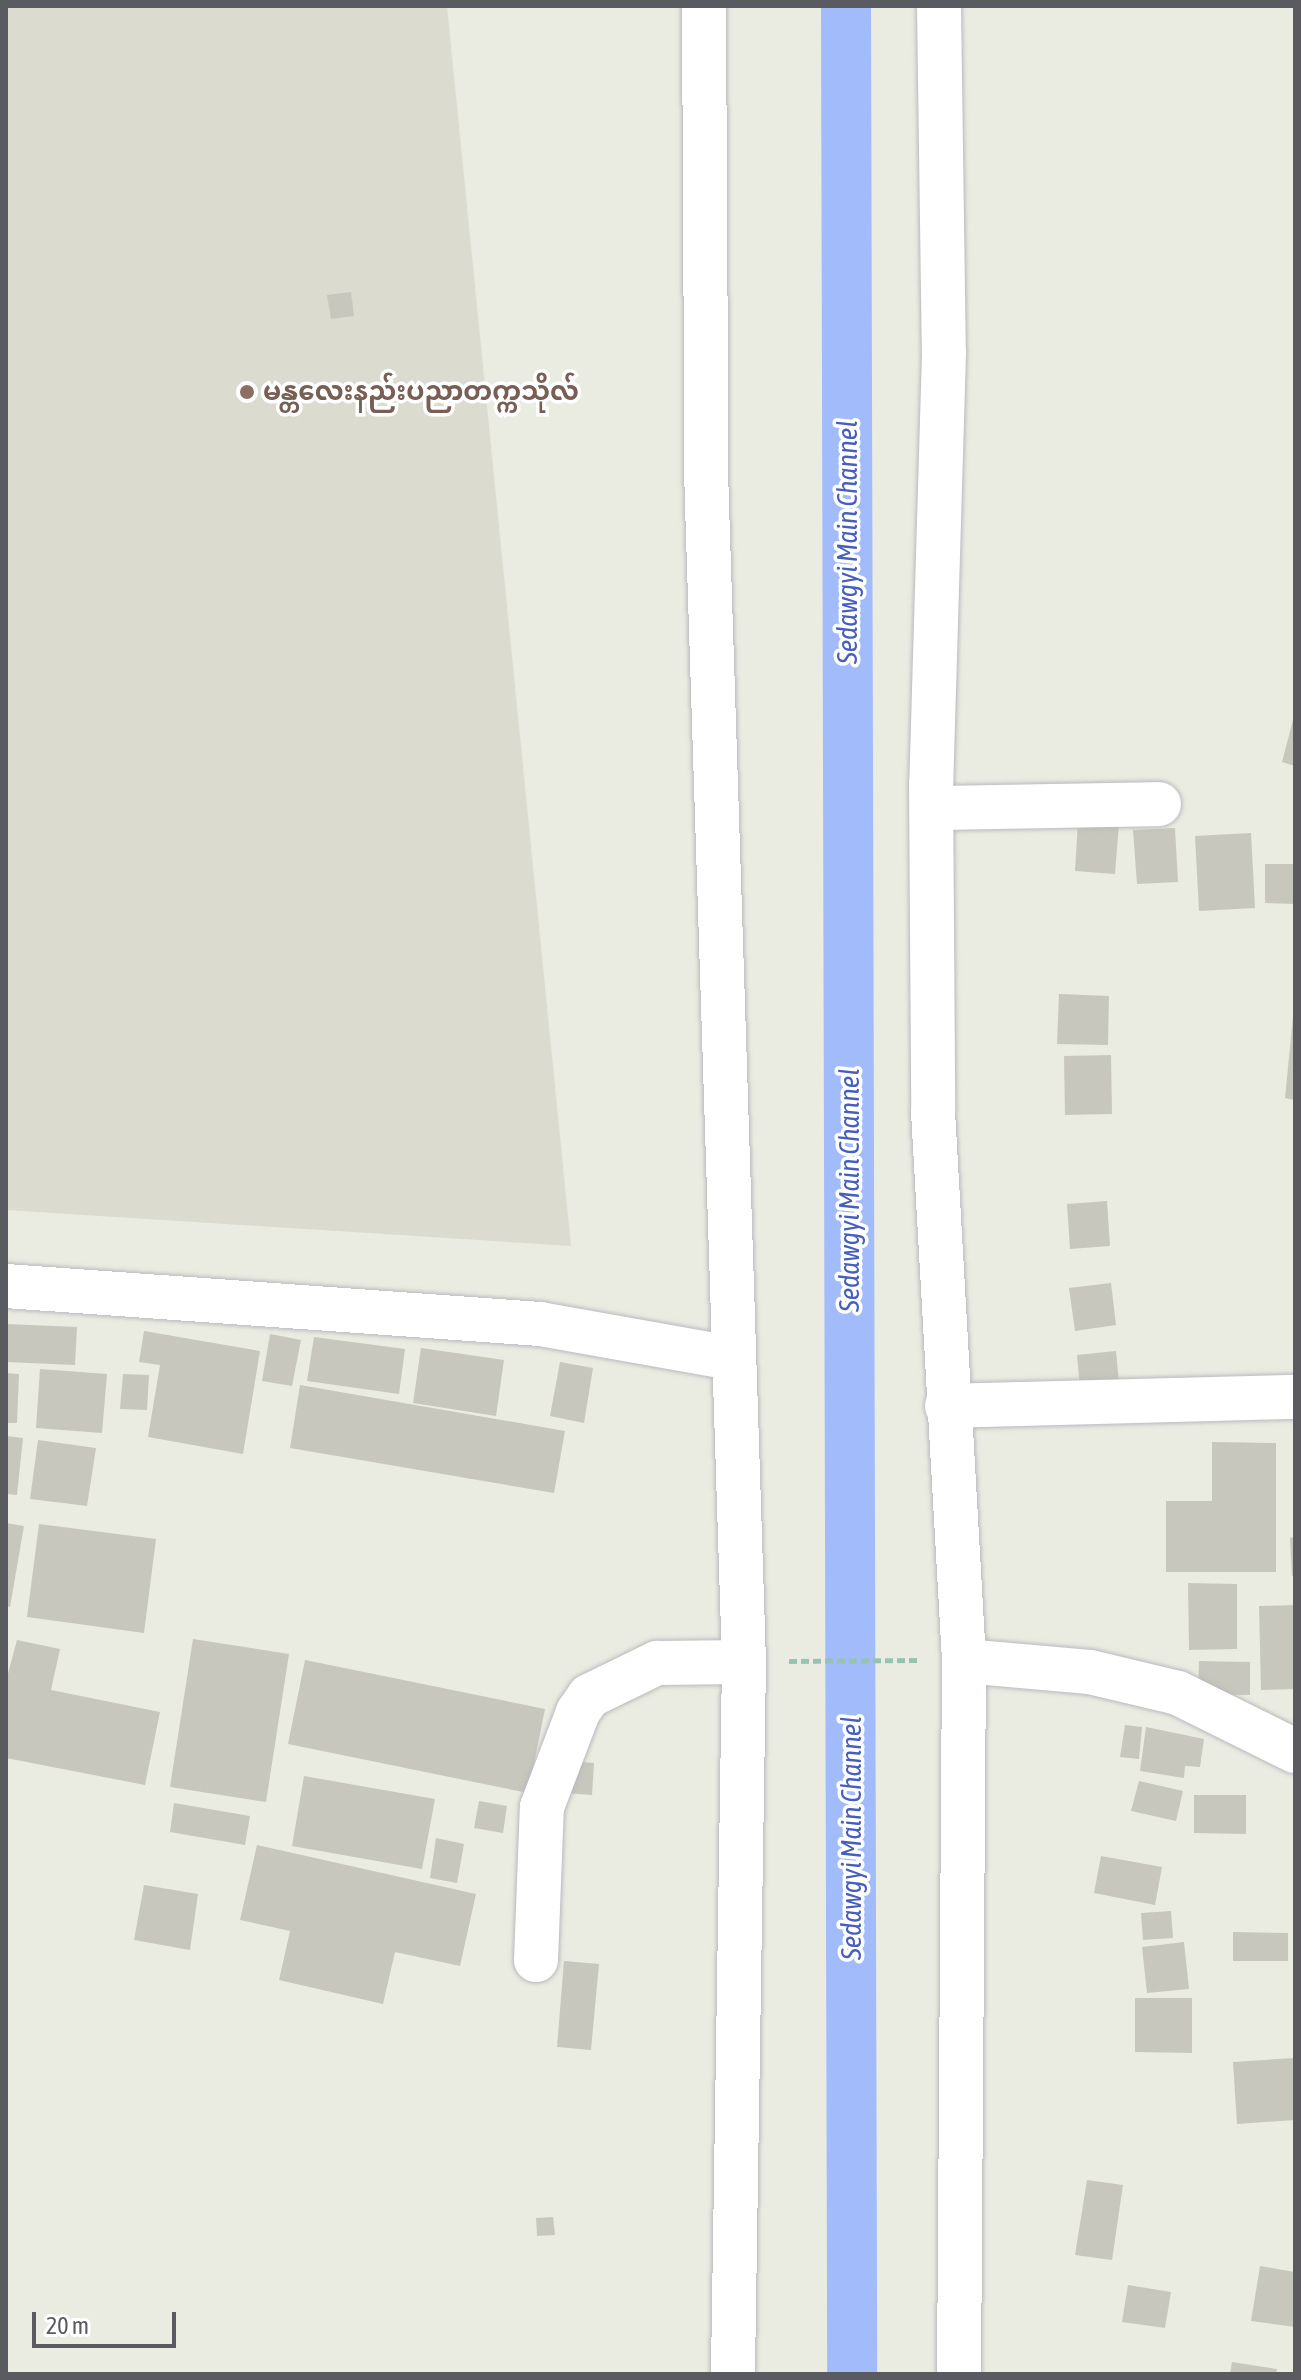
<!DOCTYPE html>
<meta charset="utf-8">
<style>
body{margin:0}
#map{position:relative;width:1301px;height:2380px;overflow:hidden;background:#ebece1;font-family:"Asap Condensed","Noto Sans Myanmar",sans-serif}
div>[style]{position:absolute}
.education>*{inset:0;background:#dbdccf}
.canal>*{height:50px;margin:-25px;padding:0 25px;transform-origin:25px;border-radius:25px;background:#a2bbfb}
.building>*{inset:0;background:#c7c7bd}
.path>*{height:5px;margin-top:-2.5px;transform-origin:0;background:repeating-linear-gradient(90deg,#98c3b0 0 8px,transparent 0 12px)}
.roads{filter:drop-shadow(0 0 2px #b9b9bf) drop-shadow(0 0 2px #b9b9bf)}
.minor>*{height:44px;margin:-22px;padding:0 22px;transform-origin:22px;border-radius:22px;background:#fff}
.tertiary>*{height:44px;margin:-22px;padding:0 22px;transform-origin:22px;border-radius:22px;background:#fff}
.dots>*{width:22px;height:22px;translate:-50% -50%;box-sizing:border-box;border:4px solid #fff;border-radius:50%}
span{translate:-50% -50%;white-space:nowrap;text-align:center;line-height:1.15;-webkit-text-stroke:7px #fff;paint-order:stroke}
.education-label{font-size:26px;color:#785e54;font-weight:700}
.left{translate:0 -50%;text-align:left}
.water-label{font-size:28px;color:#465ebd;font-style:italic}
.frame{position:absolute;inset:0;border:8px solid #5a5b61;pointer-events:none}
.scale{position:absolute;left:32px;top:2312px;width:144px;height:36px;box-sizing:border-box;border:4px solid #5a5b61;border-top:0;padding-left:10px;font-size:24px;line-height:28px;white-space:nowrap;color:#5a5b61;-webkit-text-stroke:6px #fff;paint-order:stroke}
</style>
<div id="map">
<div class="education">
<i style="clip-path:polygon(6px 6px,447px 6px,571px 1246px,6px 1210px)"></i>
</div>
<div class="canal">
<i style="left:846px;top:6px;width:2368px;rotate:89.85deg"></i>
</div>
<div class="building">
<i style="clip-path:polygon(351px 292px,354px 316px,331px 319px,327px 295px)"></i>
<i style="clip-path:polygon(1294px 716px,1295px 716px,1295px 766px,1282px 762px)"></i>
<i style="clip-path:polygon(1078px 821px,1119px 823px,1115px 874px,1075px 871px)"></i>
<i style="clip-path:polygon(1175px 828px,1178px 882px,1137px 884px,1133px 830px)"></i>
<i style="clip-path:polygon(1251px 833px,1255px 908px,1199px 911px,1195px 836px)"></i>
<i style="clip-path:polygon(1265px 864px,1295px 864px,1295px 904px,1265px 903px)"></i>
<i style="clip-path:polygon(1059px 994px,1109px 996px,1108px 1045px,1057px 1044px)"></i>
<i style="clip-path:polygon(1293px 1017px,1295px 1017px,1295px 1100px,1285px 1098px)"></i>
<i style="clip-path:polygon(1111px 1055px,1112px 1114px,1065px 1115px,1064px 1056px)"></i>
<i style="clip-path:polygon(1107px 1201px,1110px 1246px,1070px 1249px,1067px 1204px)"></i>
<i style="clip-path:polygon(1111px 1283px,1116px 1325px,1075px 1331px,1069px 1288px)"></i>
<i style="clip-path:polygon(6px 1324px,77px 1327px,75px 1365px,6px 1362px)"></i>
<i style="clip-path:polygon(144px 1331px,260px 1351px,243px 1454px,148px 1437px,160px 1365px,139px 1362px)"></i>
<i style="clip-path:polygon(270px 1334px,301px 1340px,292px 1386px,262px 1381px)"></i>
<i style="clip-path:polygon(314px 1337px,405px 1349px,399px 1394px,307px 1381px)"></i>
<i style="clip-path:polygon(421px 1348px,504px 1360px,496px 1416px,413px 1403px)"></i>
<i style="clip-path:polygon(1116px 1351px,1120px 1394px,1081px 1398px,1077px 1355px)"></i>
<i style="clip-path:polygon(560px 1362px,593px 1368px,584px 1423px,550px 1416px)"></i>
<i style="clip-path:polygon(40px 1369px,107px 1374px,102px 1433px,36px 1428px)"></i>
<i style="clip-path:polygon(6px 1373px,19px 1374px,17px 1423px,6px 1423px)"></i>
<i style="clip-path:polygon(123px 1374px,149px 1375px,147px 1410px,120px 1409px)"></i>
<i style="clip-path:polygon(300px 1385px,565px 1431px,554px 1493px,290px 1448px)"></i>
<i style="clip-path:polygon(6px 1436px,23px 1438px,17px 1495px,6px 1494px)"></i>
<i style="clip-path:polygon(38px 1440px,96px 1448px,87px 1506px,30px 1499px)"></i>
<i style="clip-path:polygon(1212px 1442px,1276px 1443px,1276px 1572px,1166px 1572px,1166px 1501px,1212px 1501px)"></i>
<i style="clip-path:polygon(6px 1523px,24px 1526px,10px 1607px,6px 1606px)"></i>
<i style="clip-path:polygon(39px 1524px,156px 1539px,144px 1633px,27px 1617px)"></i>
<i style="clip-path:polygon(1295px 1537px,1295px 1575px,1292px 1576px,1290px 1538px)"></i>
<i style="clip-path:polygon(1188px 1583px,1237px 1584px,1237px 1649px,1189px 1650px)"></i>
<i style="clip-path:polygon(1295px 1605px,1295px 1689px,1261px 1690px,1259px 1606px)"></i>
<i style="clip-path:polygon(193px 1639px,289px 1654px,266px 1802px,170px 1787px)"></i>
<i style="clip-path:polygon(17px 1640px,60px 1649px,51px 1690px,160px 1712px,145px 1785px,6px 1758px,6px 1681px)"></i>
<i style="clip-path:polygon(305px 1660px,545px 1709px,528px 1793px,288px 1744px)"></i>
<i style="clip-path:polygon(1199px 1661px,1250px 1662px,1250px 1695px,1198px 1694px)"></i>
<i style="clip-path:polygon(1125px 1725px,1142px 1727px,1139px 1759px,1120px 1757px)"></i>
<i style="clip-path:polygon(1146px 1727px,1204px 1739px,1200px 1767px,1185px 1766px,1184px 1778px,1140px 1771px)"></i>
<i style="clip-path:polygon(566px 1761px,594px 1763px,592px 1795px,565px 1793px)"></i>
<i style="clip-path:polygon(304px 1776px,435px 1799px,422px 1869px,292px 1846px)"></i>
<i style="clip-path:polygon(1139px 1781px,1183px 1791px,1176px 1821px,1131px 1811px)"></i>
<i style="clip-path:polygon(1194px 1795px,1246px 1795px,1246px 1834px,1194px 1833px)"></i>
<i style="clip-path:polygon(479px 1801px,507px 1806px,503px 1833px,474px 1828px)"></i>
<i style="clip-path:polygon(174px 1803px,250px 1816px,245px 1845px,170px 1832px)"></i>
<i style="clip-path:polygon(436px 1838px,464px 1844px,457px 1883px,430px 1878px)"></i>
<i style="clip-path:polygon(257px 1845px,476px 1894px,460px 1966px,395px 1952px,383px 2004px,279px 1980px,290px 1931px,240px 1920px)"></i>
<i style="clip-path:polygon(1101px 1856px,1162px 1867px,1155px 1905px,1094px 1893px)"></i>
<i style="clip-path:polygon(144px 1885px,198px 1894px,190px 1950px,134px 1940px)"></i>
<i style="clip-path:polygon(1171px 1911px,1173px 1938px,1143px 1940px,1141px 1913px)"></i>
<i style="clip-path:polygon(1233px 1932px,1288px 1933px,1288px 1961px,1233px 1961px)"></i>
<i style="clip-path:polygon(1184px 1942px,1189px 1989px,1147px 1993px,1142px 1947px)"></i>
<i style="clip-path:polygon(564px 1961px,599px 1964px,591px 2050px,557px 2047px)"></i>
<i style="clip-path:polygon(1135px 1998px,1192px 1998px,1192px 2053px,1135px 2052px)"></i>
<i style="clip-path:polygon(1295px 2058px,1295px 2120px,1237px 2124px,1233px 2062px)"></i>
<i style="clip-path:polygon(1087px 2180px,1123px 2185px,1112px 2260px,1075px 2255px)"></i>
<i style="clip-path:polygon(553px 2217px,555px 2235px,537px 2236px,536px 2218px)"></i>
<i style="clip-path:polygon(1260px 2266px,1295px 2272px,1295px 2327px,1251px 2321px)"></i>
<i style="clip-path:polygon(1128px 2285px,1171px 2292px,1165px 2328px,1122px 2322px)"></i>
<i style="clip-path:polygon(1232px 2362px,1277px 2369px,1276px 2374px,1230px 2374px)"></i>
</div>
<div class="path">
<i style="left:789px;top:1661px;width:130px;rotate:-0.4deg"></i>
</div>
<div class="roads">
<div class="minor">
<i style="left:704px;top:6px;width:498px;rotate:89.7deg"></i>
<i style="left:707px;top:504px;width:1159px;rotate:88.17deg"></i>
<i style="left:744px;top:1662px;width:712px;rotate:90.89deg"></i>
<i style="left:932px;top:808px;width:227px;rotate:-1deg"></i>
<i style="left:6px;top:1286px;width:535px;rotate:4.07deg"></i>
<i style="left:540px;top:1324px;width:193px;rotate:10.1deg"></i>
<i style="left:947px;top:1406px;width:348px;rotate:-1.5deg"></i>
<i style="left:964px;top:1661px;width:126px;rotate:5deg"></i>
<i style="left:1090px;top:1672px;width:90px;rotate:13.4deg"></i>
<i style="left:1178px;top:1693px;width:131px;rotate:26.4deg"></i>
<i style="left:536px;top:1960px;width:153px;rotate:-87.8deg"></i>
<i style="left:542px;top:1807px;width:102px;rotate:-69.2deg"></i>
<i style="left:578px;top:1712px;width:19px;rotate:-55deg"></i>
<i style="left:589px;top:1696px;width:76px;rotate:-25.9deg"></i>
<i style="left:657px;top:1663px;width:87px;rotate:-0.7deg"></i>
</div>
<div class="tertiary">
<i style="left:939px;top:6px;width:347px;rotate:89.2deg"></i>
<i style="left:944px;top:353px;width:431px;rotate:91.7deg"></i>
<i style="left:931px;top:784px;width:327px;rotate:89.6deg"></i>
<i style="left:933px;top:1111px;width:551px;rotate:86.77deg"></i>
<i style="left:964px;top:1661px;width:713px;rotate:90.4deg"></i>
</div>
</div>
<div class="dots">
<i style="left:247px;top:392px;background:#8d6e63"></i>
</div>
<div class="education-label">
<span class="left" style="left:263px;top:392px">မန္တလေးနည်းပညာတက္ကသိုလ်</span>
</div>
<div class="water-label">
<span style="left:847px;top:542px;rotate:-90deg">Sedawgyi Main Channel</span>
<span style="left:849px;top:1190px;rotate:-90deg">Sedawgyi Main Channel</span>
<span style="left:851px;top:1838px;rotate:-90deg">Sedawgyi Main Channel</span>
</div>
<div class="frame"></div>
<div class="scale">20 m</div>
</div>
